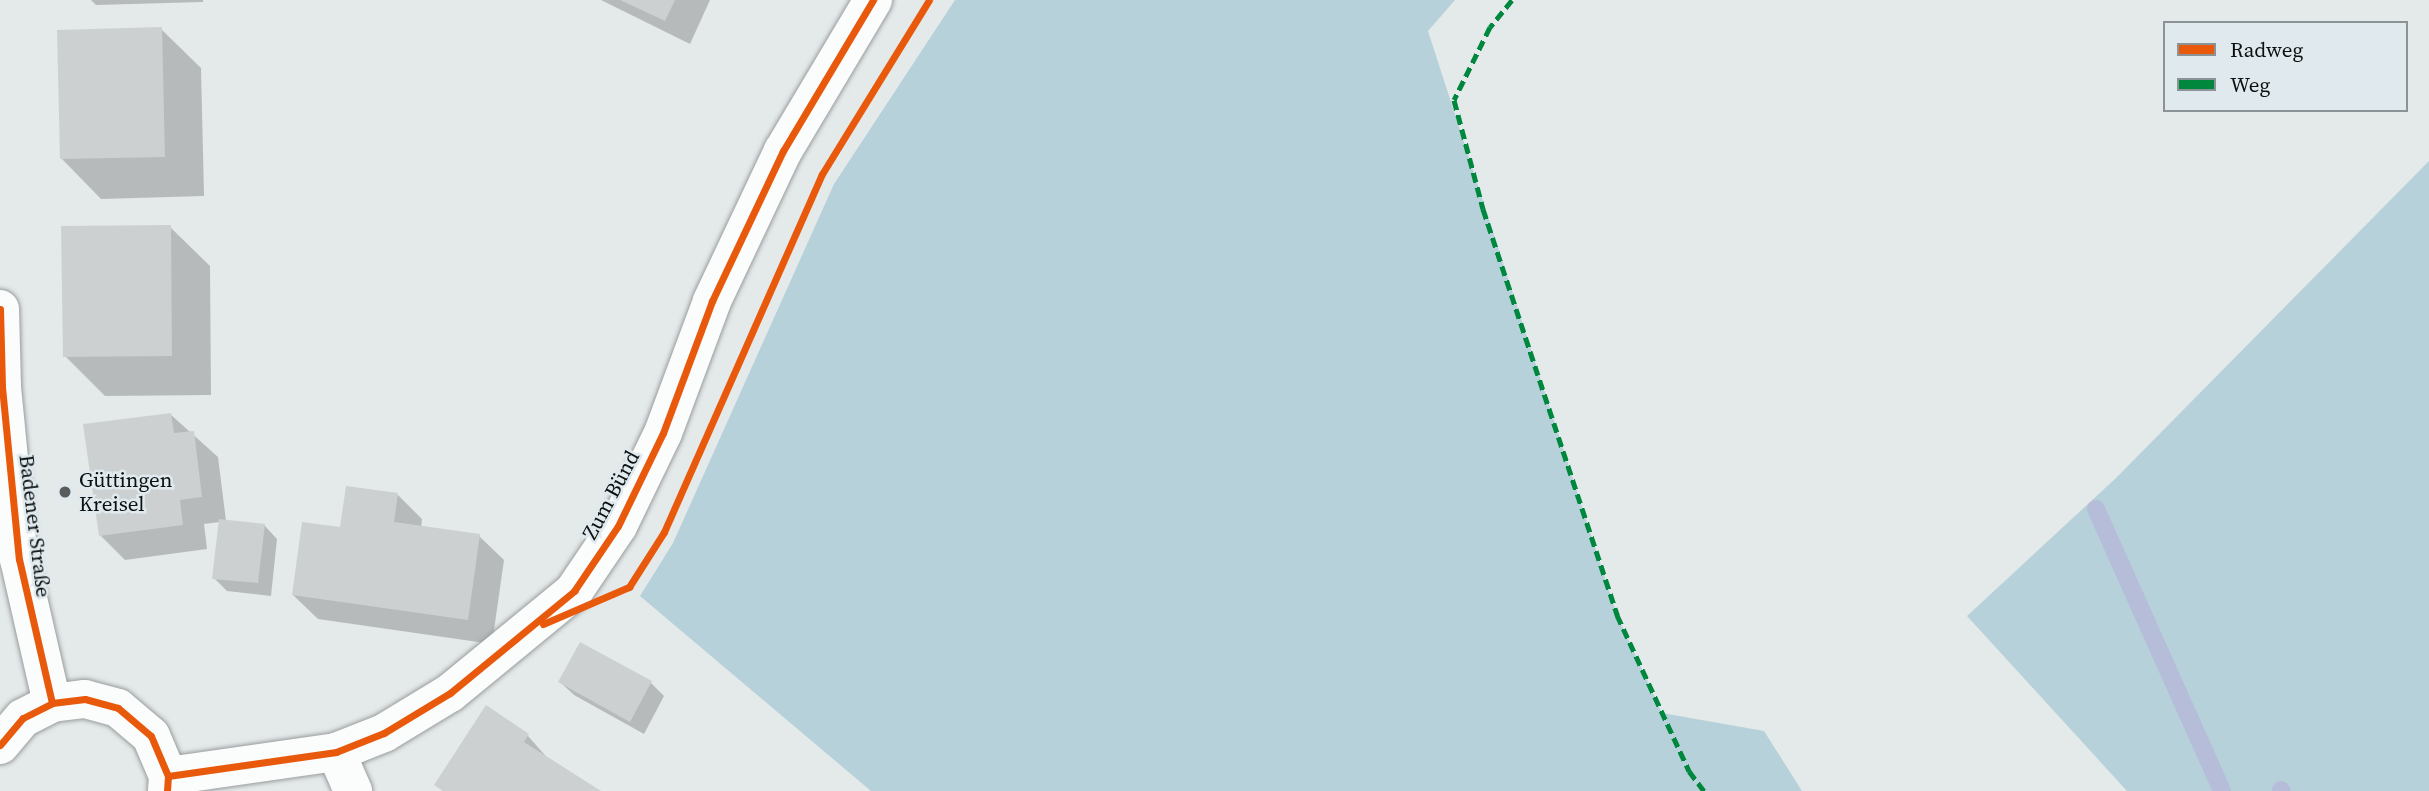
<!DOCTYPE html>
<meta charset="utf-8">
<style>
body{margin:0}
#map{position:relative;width:2429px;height:791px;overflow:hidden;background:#e4e9ea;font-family:"Source Serif 4",serif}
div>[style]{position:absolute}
.green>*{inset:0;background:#b7d1da}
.shadow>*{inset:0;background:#0003}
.stream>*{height:18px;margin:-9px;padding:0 9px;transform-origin:9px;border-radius:9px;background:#b5bdd9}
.building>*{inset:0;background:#ccd0d1}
.roads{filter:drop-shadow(0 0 2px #999d9e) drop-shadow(0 0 2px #999d9e)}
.minor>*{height:38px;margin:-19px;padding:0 19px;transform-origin:19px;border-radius:19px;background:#fbfcfc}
.major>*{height:38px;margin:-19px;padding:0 19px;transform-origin:19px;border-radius:19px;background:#fbfcfc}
.quiet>*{height:5px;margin-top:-2.5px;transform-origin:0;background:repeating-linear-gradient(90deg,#00873e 0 10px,transparent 0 15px)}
.cycleway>*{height:7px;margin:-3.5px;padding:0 3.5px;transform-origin:3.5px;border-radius:3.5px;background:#e8590c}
.dots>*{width:19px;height:19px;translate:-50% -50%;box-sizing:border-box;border:4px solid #e0eaee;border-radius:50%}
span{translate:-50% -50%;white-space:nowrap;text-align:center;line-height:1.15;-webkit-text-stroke:5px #e0eaee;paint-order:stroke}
.poi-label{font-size:21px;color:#0c1011}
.left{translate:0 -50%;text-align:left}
.street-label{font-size:21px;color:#0c1011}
.legend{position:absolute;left:2163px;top:21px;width:245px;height:91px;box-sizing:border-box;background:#e0eaee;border:2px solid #8b9396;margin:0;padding:9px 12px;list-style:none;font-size:21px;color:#0c1011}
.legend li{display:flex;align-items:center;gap:14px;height:35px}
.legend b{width:35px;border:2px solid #8b9396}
</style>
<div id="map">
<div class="green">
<i style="clip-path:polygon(955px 0,1455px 0,1428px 31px,1617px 615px,1662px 713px,1764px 731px,1802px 791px,871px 791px,640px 596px,673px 543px,834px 184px)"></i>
<i style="clip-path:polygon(2429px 161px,2429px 791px,2127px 791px,1967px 616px,2116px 478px)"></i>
</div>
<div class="shadow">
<i style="clip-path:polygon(91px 0,203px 0,203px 2px,96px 5px)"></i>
<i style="clip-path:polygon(601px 0,710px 0,690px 44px)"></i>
<i style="clip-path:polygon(161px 29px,201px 68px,204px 196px,101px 199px,62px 159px)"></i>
<i style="clip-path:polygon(170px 227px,210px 266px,211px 395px,105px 396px,65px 356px)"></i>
<i style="clip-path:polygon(170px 414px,218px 457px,226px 521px,264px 525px,277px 539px,271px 596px,227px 591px,214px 578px,220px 522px,204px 524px,207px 549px,125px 560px,101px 536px)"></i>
<i style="clip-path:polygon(398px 495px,422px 519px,421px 528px,479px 536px,504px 560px,492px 644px,318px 619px,293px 595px,342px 529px)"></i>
<i style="clip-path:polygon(581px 644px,651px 683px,664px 696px,644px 734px,574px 695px,560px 682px)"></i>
<i style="clip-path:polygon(486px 708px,528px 736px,551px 762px,598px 791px,443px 791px,436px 785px)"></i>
</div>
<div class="stream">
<i style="left:2096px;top:509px;width:309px;rotate:65.9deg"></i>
<i style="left:2281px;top:790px;width:1px;rotate:45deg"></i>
</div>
<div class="building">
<i style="clip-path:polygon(620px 0,675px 0,665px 21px)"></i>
<i style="clip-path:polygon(162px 27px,165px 157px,60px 159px,57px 30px)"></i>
<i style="clip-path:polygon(171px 225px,172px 356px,63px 357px,61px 226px)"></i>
<i style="clip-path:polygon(171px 413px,174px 433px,194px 431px,202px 497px,180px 500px,183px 525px,99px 536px,83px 424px)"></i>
<i style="clip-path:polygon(346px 486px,398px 493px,394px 522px,480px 534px,468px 620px,292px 595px,302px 522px,340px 527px)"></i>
<i style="clip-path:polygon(219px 519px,265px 524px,258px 583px,212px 579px)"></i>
<i style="clip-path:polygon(580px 642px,652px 681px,630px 722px,558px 682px)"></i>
<i style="clip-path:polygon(486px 705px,529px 734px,524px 742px,601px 791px,443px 791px,434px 785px)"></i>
</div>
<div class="roads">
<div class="minor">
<i style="left:336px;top:752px;width:43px;rotate:66.4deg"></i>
<i style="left:168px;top:776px;width:170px;rotate:-8.1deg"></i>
<i style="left:336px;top:752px;width:52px;rotate:-21.6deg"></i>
<i style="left:384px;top:733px;width:77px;rotate:-31.2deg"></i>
<i style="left:450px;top:693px;width:161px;rotate:-39.4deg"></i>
<i style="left:574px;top:591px;width:78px;rotate:-55.9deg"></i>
<i style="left:618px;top:526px;width:103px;rotate:-64.2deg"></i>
<i style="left:663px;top:433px;width:141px;rotate:-69.6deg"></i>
<i style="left:712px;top:301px;width:166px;rotate:-64.7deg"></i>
<i style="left:783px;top:151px;width:176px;rotate:-59.2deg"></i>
</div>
<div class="major">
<i style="left:0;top:309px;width:78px;rotate:88.5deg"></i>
<i style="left:2px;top:387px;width:173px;rotate:84.4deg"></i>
<i style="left:19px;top:559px;width:148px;rotate:77.1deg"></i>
<i style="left:0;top:745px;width:35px;rotate:-50deg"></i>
<i style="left:23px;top:718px;width:33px;rotate:-27deg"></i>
<i style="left:52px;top:703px;width:33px;rotate:-7deg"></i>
<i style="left:85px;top:699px;width:34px;rotate:15deg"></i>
<i style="left:118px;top:708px;width:43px;rotate:40.3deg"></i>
<i style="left:151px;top:736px;width:43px;rotate:67deg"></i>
<i style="left:168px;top:776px;width:15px;rotate:94deg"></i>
</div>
</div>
<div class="quiet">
<i style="left:1512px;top:0;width:35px;rotate:129deg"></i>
<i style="left:1490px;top:27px;width:81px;rotate:116.3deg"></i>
<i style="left:1454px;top:100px;width:113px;rotate:75.1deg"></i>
<i style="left:1483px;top:209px;width:428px;rotate:71.7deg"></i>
<i style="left:1617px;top:615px;width:172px;rotate:65.2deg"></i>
<i style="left:1689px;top:771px;width:25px;rotate:53deg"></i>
</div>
<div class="cycleway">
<i style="left:0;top:309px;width:78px;rotate:88.5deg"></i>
<i style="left:2px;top:387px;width:173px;rotate:84.4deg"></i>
<i style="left:19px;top:559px;width:148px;rotate:77.1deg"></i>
<i style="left:543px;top:624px;width:94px;rotate:-23.3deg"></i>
<i style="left:629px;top:587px;width:65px;rotate:-57.5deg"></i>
<i style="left:664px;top:532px;width:391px;rotate:-66.2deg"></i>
<i style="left:822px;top:174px;width:204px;rotate:-58.4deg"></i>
<i style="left:0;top:745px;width:35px;rotate:-50deg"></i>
<i style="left:23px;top:718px;width:33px;rotate:-27deg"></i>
<i style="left:52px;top:703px;width:33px;rotate:-7deg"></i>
<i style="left:85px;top:699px;width:34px;rotate:15deg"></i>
<i style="left:118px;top:708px;width:43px;rotate:40.3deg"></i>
<i style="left:151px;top:736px;width:43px;rotate:67deg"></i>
<i style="left:168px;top:776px;width:15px;rotate:94deg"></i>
<i style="left:168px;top:776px;width:170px;rotate:-8.1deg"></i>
<i style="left:336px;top:752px;width:52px;rotate:-21.6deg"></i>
<i style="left:384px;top:733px;width:77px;rotate:-31.2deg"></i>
<i style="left:450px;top:693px;width:161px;rotate:-39.4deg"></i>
<i style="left:574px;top:591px;width:78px;rotate:-55.9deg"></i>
<i style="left:618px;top:526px;width:103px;rotate:-64.2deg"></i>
<i style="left:663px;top:433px;width:141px;rotate:-69.6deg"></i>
<i style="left:712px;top:301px;width:166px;rotate:-64.7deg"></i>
<i style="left:783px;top:151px;width:176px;rotate:-59.2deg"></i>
</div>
<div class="dots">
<i style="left:65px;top:492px;background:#585c5d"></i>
</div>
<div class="poi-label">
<span class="left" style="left:79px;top:492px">Güttingen<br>Kreisel</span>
</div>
<div class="street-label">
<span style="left:611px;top:495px;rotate:-62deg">Zum Bünd</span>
<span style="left:35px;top:526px;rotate:83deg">Badener Straße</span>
</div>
<ul class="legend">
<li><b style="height:9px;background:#e8590c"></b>Radweg</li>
<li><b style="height:9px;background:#00873e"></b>Weg</li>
</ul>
</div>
